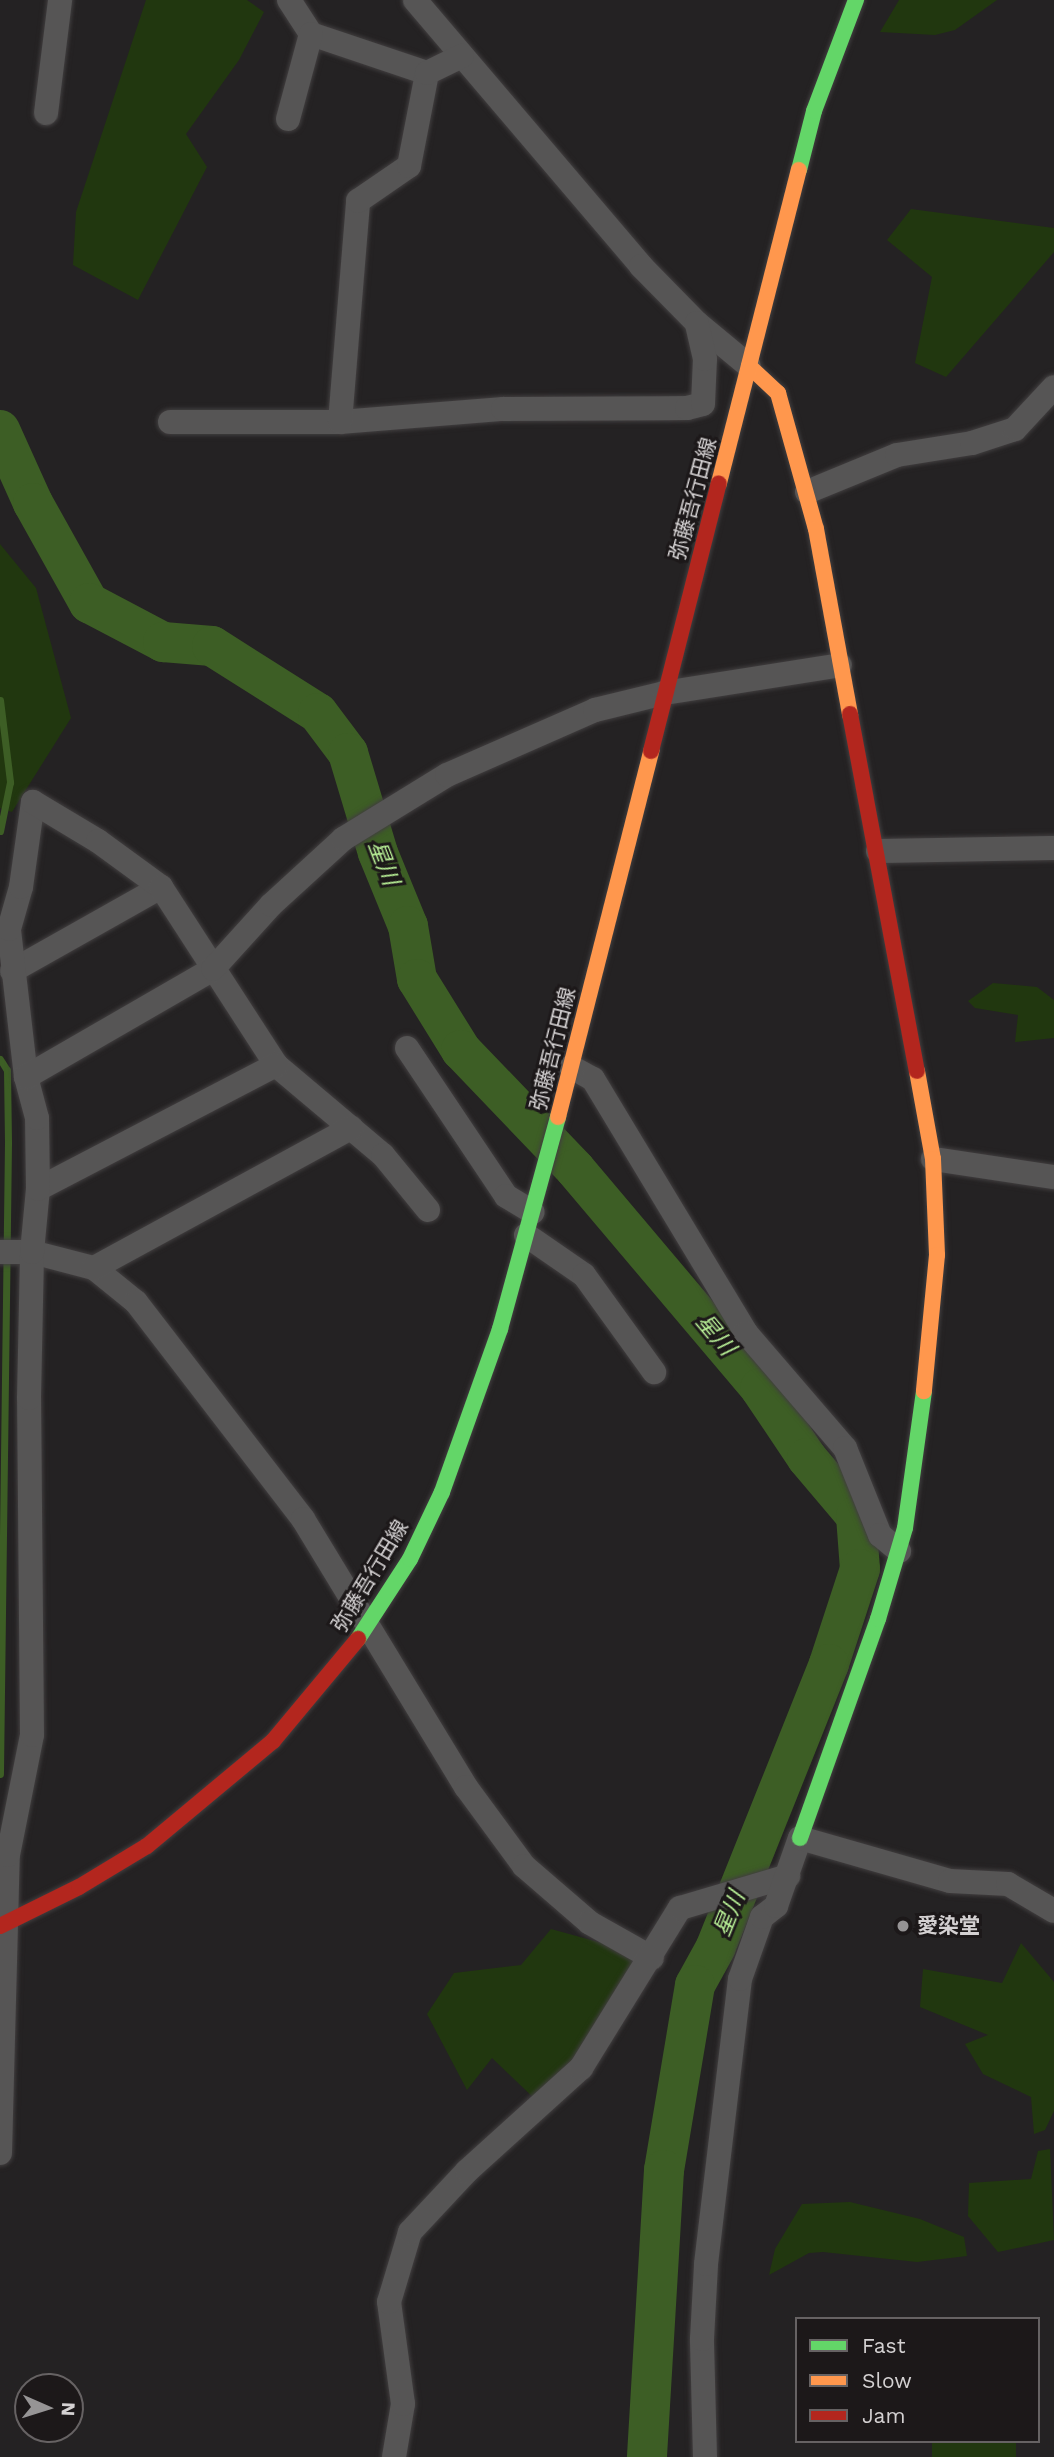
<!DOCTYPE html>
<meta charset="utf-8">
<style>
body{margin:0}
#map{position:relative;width:1054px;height:2457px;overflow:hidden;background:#242223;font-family:"Work Sans","Noto Sans JP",sans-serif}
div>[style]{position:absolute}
.green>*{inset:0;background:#21370f}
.stream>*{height:7px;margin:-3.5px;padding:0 3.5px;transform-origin:3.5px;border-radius:3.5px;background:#3d5e25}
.river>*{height:40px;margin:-20px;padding:0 20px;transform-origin:20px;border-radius:20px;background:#3d5e25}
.roads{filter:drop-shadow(0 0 2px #413e3f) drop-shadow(0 0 2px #413e3f)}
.street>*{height:24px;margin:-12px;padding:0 12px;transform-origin:12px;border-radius:12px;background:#565555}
.fast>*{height:16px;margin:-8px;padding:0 8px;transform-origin:8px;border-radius:8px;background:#63d668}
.slow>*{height:16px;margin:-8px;padding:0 8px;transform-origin:8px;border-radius:8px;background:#ff974d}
.jam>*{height:16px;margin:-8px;padding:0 8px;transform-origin:8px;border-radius:8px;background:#b3261e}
.dots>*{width:19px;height:19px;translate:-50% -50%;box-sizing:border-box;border:4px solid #1c1819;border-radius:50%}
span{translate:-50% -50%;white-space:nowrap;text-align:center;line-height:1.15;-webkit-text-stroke:6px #1c1819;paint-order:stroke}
.street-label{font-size:21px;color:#d4d1d2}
.poi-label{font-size:21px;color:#d4d1d2;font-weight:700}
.left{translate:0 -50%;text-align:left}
.water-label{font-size:23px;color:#b9f197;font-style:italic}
.legend{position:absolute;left:795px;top:2317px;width:245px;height:126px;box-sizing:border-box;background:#1c1819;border:2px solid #666263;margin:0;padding:9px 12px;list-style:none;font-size:21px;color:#d4d1d2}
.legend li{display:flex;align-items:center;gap:14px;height:35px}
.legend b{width:35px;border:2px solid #666263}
.north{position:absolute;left:14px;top:2373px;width:70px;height:70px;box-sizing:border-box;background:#1c1819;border:2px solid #666263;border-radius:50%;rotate:93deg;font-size:19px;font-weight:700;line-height:28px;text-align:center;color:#d4d1d2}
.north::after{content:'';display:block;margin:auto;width:24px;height:32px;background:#969495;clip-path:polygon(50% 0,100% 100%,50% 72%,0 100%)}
</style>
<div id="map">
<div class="green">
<i style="clip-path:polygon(146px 0,247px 0,264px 12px,239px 60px,186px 134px,207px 167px,138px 300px,73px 265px,76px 212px)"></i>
<i style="clip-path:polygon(899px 0,997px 0,955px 30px,935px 35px,880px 32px)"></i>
<i style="clip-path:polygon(911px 209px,1054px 228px,1054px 252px,946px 377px,915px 363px,932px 277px,887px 240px)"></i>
<i style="clip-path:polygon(0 544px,36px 588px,71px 718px,12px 812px,0 808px)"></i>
<i style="clip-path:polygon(993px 983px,1037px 987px,1054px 1000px,1054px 1038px,1015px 1042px,1018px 1015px,975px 1008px,968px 1001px)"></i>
<i style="clip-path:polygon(551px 1929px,642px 1954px,624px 2002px,540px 2104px,492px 2058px,467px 2090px,427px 2014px,454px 1973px,521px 1965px)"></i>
<i style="clip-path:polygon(1021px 1943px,1054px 1982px,1054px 2111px,1045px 2130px,1034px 2134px,1031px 2097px,983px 2074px,965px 2044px,988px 2035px,920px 2007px,923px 1969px,1002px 1983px)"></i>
<i style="clip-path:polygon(1050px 2149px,1054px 2240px,998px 2252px,968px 2216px,969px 2183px,1031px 2179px,1038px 2151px)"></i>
<i style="clip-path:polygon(850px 2202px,920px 2219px,964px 2237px,967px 2256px,917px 2262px,823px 2252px,809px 2253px,769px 2275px,775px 2249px,802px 2204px)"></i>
<i style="clip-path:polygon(932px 2441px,1016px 2441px,1016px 2457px,932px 2457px)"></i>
</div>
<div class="stream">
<i style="left:0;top:700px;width:83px;rotate:83deg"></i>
<i style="left:10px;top:782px;width:50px;rotate:101.5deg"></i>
<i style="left:0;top:1059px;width:13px;rotate:58deg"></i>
<i style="left:7px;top:1070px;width:73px;rotate:89.2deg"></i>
<i style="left:8px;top:1143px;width:631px;rotate:90.73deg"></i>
</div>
<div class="river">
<i style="left:0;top:430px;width:80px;rotate:65.7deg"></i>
<i style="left:33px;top:503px;width:115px;rotate:60.8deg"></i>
<i style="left:89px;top:603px;width:84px;rotate:27.8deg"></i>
<i style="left:163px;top:642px;width:49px;rotate:4.7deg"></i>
<i style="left:212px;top:646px;width:125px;rotate:32.3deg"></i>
<i style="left:318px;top:713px;width:50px;rotate:53.1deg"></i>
<i style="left:348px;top:753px;width:104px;rotate:73.3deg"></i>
<i style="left:378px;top:853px;width:79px;rotate:67.7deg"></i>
<i style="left:408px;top:926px;width:54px;rotate:80.4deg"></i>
<i style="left:417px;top:979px;width:84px;rotate:58.2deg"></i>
<i style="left:461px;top:1050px;width:165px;rotate:46.2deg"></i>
<i style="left:575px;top:1169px;width:287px;rotate:49.8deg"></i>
<i style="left:760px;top:1388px;width:84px;rotate:56.1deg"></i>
<i style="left:807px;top:1458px;width:76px;rotate:49.8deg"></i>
<i style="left:856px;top:1516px;width:53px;rotate:85.7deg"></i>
<i style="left:860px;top:1569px;width:100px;rotate:108.1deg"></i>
<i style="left:829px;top:1664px;width:305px;rotate:111.8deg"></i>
<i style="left:716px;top:1947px;width:43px;rotate:118.9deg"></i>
<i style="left:695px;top:1985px;width:188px;rotate:99.5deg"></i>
<i style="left:664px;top:2170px;width:288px;rotate:93.4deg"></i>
</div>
<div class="roads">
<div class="street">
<i style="left:289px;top:0;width:40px;rotate:57.1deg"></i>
<i style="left:311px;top:34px;width:122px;rotate:18.6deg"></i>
<i style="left:415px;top:0;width:349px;rotate:49.6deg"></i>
<i style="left:641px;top:266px;width:80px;rotate:45.5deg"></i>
<i style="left:697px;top:323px;width:67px;rotate:39.6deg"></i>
<i style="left:46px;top:113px;width:114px;rotate:-82.9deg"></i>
<i style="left:288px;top:119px;width:88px;rotate:-74.9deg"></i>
<i style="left:170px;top:422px;width:170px"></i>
<i style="left:340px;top:422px;width:164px;rotate:-4.6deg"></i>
<i style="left:503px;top:409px;width:184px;rotate:-0.3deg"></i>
<i style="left:687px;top:408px;width:16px;rotate:-14deg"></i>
<i style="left:703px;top:404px;width:45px;rotate:-87.5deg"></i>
<i style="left:705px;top:359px;width:37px;rotate:-103deg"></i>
<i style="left:340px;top:422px;width:222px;rotate:-85.3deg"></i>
<i style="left:358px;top:201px;width:62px;rotate:-34.5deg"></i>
<i style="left:409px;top:166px;width:95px;rotate:-79deg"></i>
<i style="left:427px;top:73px;width:39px;rotate:-26deg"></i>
<i style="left:807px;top:492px;width:97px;rotate:-22.3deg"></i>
<i style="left:897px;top:455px;width:76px;rotate:-9.1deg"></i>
<i style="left:972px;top:443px;width:45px;rotate:-18deg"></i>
<i style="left:1015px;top:429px;width:57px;rotate:-47.1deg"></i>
<i style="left:878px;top:851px;width:176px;rotate:-1deg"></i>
<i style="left:12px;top:971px;width:171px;rotate:-29.4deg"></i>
<i style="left:407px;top:1048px;width:178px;rotate:56.2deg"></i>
<i style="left:506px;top:1196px;width:31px;rotate:31deg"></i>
<i style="left:276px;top:1065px;width:140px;rotate:40.1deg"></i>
<i style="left:383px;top:1155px;width:71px;rotate:50.7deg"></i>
<i style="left:571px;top:1067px;width:25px;rotate:29deg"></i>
<i style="left:593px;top:1079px;width:297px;rotate:58.9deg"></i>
<i style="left:746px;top:1333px;width:152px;rotate:49.3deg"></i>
<i style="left:845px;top:1448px;width:94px;rotate:68.1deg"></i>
<i style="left:880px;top:1535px;width:25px;rotate:40deg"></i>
<i style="left:26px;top:1077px;width:149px;rotate:-96.6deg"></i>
<i style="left:9px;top:929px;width:44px;rotate:-74.1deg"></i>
<i style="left:21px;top:887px;width:86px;rotate:-82deg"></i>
<i style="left:33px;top:802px;width:76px;rotate:31deg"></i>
<i style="left:98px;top:841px;width:78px;rotate:36.1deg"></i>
<i style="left:161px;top:887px;width:212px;rotate:57.1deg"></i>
<i style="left:276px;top:1065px;width:268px;rotate:152.5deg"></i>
<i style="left:933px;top:1159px;width:122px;rotate:8.5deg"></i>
<i style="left:526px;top:1235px;width:70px;rotate:34.6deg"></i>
<i style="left:584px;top:1275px;width:120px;rotate:54.2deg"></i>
<i style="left:0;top:1252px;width:32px"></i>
<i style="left:32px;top:1252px;width:64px;rotate:14.5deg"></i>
<i style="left:94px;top:1268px;width:54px;rotate:39deg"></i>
<i style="left:136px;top:1302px;width:274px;rotate:52.4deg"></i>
<i style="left:303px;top:1519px;width:314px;rotate:58.7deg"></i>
<i style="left:466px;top:1787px;width:98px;rotate:53.7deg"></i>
<i style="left:524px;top:1866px;width:87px;rotate:40.8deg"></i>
<i style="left:590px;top:1923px;width:71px;rotate:29.4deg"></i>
<i style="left:94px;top:1268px;width:293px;rotate:-28.6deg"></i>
<i style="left:0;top:2153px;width:298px;rotate:-88.5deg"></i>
<i style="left:8px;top:1855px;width:122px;rotate:-78.7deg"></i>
<i style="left:32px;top:1735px;width:337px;rotate:-90.5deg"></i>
<i style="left:29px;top:1398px;width:146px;rotate:-88.8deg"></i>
<i style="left:32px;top:1252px;width:63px;rotate:-84.6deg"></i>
<i style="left:38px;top:1189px;width:71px;rotate:-90.8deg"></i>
<i style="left:37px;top:1118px;width:42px;rotate:-105deg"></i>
<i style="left:26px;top:1077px;width:216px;rotate:-30deg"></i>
<i style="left:213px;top:969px;width:86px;rotate:-47.8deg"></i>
<i style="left:271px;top:905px;width:98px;rotate:-42.5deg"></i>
<i style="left:343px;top:839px;width:122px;rotate:-31.6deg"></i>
<i style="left:447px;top:775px;width:162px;rotate:-23.7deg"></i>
<i style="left:595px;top:710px;width:71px;rotate:-13.8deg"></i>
<i style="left:664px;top:693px;width:178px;rotate:-9deg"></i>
<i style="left:394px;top:2457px;width:54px;rotate:-80.4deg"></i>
<i style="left:403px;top:2404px;width:103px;rotate:-97.8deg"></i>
<i style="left:389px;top:2302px;width:73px;rotate:-73.3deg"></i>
<i style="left:410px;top:2232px;width:83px;rotate:-46.9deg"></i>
<i style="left:467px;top:2171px;width:154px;rotate:-42.1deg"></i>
<i style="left:581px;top:2068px;width:188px;rotate:-58.3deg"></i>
<i style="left:680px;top:1908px;width:113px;rotate:-16.5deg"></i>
<i style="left:705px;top:2457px;width:118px;rotate:-91.5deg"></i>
<i style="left:702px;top:2339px;width:75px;rotate:-86.9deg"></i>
<i style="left:706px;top:2264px;width:287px;rotate:-83.2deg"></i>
<i style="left:740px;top:1979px;width:66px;rotate:-70.5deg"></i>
<i style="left:762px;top:1917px;width:18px;rotate:-38deg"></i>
<i style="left:776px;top:1906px;width:72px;rotate:-70.6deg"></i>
<i style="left:800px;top:1838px;width:156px;rotate:16deg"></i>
<i style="left:950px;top:1881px;width:58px;rotate:3deg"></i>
<i style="left:1008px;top:1884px;width:53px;rotate:30.4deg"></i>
</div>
<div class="fast">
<i style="left:799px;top:170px;width:61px;rotate:-75.7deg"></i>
<i style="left:814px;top:111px;width:119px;rotate:-69.3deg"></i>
<i style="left:358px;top:1639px;width:95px;rotate:-57deg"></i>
<i style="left:410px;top:1559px;width:74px;rotate:-64.5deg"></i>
<i style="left:442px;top:1492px;width:173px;rotate:-70.4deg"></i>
<i style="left:500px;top:1329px;width:220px;rotate:-74.7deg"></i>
<i style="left:800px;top:1838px;width:232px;rotate:-70.4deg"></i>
<i style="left:878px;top:1619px;width:95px;rotate:-73.5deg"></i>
<i style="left:905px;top:1528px;width:138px;rotate:-82.1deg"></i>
</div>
<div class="slow">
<i style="left:749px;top:366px;width:40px;rotate:43deg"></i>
<i style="left:778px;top:393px;width:141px;rotate:74.4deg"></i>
<i style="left:816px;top:529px;width:188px;rotate:79.6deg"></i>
<i style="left:719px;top:483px;width:323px;rotate:-75.7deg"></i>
<i style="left:917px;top:1071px;width:89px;rotate:79.7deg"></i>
<i style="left:933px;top:1159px;width:96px;rotate:87.6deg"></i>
<i style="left:937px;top:1255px;width:137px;rotate:95.5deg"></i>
<i style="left:558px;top:1117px;width:378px;rotate:-75.7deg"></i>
</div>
<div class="jam">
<i style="left:850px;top:714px;width:363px;rotate:79.4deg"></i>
<i style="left:651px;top:751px;width:276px;rotate:-75.8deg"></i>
<i style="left:0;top:1926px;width:88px;rotate:-26.3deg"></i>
<i style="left:79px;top:1887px;width:79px;rotate:-31.1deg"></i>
<i style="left:147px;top:1846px;width:164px;rotate:-39.8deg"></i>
<i style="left:273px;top:1741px;width:133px;rotate:-50.2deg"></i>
</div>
</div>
<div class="dots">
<i style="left:903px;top:1926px;background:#969495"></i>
</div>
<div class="street-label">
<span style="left:693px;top:499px;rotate:-75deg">弥藤吾行田線</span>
<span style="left:553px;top:1049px;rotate:-76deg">弥藤吾行田線</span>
<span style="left:370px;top:1576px;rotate:-59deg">弥藤吾行田線</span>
</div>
<div class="poi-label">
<span class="left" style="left:917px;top:1926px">愛染堂</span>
</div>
<div class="water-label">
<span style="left:383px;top:863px;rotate:69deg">星川</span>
<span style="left:715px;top:1335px;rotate:50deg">星川</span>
<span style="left:730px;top:1914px;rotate:-68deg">星川</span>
</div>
<ul class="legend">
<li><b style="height:9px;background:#63d668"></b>Fast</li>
<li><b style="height:9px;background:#ff974d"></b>Slow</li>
<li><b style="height:9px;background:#b3261e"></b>Jam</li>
</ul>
<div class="north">N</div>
</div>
